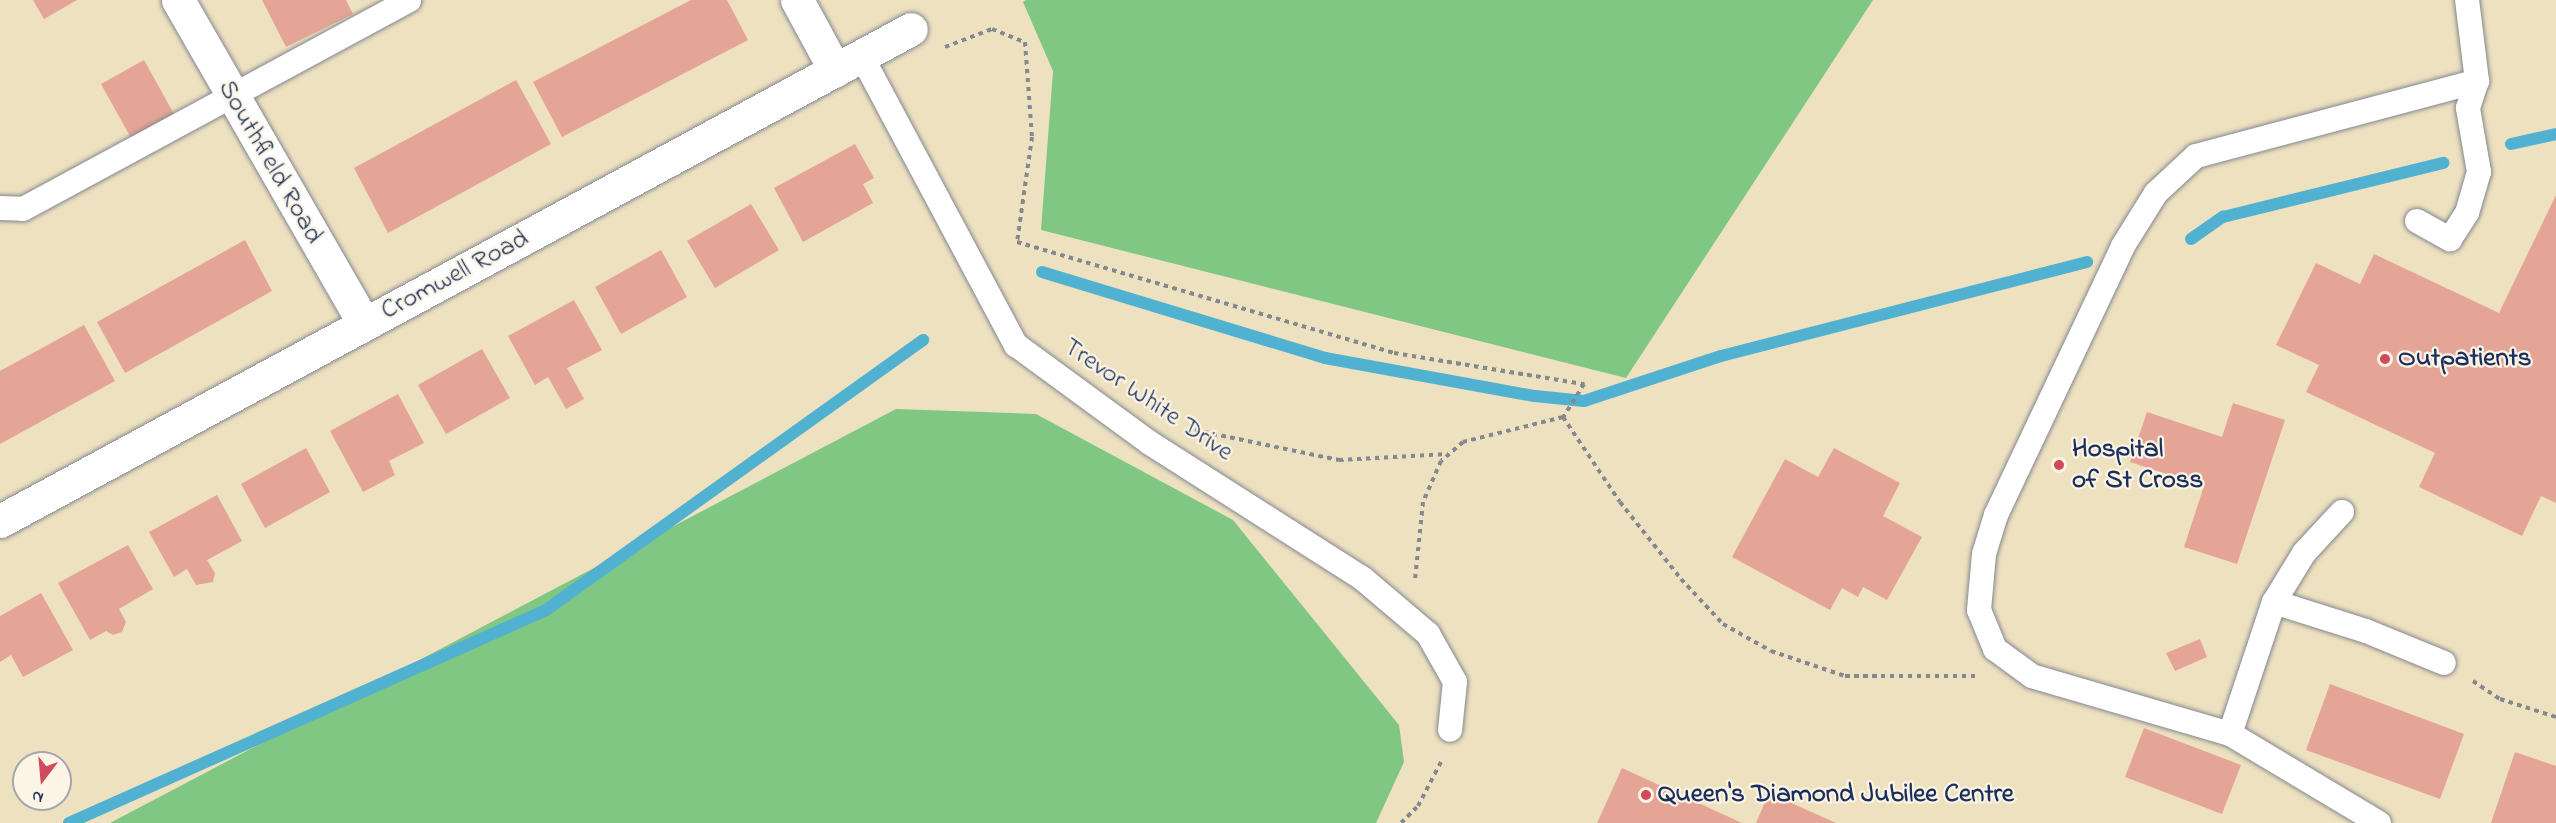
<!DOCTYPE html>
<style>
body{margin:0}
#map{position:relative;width:2556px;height:823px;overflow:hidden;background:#eee1c0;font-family:"Indie Flower",sans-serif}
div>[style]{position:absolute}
.green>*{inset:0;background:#7fc782}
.stream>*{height:12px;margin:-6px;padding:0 6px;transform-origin:6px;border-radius:6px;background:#51b1d0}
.building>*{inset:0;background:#e4a596}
.path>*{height:4px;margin-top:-2px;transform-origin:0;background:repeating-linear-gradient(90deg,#84888f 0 4.5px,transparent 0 9px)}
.roads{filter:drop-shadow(0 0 2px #84888f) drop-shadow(0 0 2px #84888f)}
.lane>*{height:24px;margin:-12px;padding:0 12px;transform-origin:12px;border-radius:12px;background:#fff}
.street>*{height:33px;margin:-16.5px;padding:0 16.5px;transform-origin:16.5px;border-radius:16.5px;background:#fff}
.dots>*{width:16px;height:16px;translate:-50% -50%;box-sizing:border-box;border:3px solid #fcf5e5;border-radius:50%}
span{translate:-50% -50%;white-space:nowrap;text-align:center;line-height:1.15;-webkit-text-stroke:4.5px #fcf5e5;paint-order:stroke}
.street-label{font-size:27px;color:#1b2f5e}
.poi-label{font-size:27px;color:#1b2f5e;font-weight:700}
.left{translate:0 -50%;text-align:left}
.north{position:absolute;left:12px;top:751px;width:60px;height:60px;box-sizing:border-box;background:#fcf5e5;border:2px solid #a2a6af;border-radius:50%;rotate:196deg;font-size:16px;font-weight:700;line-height:24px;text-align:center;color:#1b2f5e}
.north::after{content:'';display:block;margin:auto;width:21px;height:27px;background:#d1495b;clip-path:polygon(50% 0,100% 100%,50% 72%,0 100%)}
</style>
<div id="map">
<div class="green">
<i style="clip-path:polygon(1026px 0,1873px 0,1626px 378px,1041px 230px,1053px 71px,1023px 2px)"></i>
<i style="clip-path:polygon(896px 409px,1036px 414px,1233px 520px,1399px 725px,1404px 762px,1376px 823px,110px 823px)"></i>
</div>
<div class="stream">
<i style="left:2511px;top:144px;width:46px;rotate:-12.5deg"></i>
<i style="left:2191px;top:239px;width:39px;rotate:-35deg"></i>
<i style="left:2223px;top:217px;width:227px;rotate:-13.8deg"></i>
<i style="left:1042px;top:272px;width:296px;rotate:16.9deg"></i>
<i style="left:1325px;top:358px;width:213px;rotate:10.3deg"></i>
<i style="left:1535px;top:396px;width:49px;rotate:5.8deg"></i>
<i style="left:1584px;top:401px;width:144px;rotate:-18.2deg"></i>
<i style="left:1721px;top:356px;width:378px;rotate:-14.4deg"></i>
<i style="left:69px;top:823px;width:522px;rotate:-24.06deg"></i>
<i style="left:546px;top:610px;width:464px;rotate:-35.6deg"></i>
</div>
<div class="building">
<i style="clip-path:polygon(33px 0,77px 0,44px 19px)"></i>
<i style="clip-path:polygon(262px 0,346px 0,353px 14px,286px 47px)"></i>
<i style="clip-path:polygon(691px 0,727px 0,748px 40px,562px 137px,533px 82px)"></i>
<i style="clip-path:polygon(144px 60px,174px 114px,131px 138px,101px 84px)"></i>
<i style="clip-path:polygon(516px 80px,551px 144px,388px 233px,354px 168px)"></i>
<i style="clip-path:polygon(855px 144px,874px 178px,863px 184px,873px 203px,803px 242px,774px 188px)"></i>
<i style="clip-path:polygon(2556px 195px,2556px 503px,2541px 496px,2522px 536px,2419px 487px,2435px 453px,2306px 392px,2319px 365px,2276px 345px,2316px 263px,2360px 284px,2374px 254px,2499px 313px)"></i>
<i style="clip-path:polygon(751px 204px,779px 250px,715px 288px,687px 241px)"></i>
<i style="clip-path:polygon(245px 240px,272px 291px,125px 373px,97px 322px)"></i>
<i style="clip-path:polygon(661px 250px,687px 297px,621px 334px,595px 287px)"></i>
<i style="clip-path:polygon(574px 300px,602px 350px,567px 368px,584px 399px,566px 409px,548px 377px,535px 385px,508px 336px)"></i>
<i style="clip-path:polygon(84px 325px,115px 381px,0 444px,0 371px)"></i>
<i style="clip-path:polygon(482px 349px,510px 398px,446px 434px,418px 385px)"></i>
<i style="clip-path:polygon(398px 394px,424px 443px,389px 461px,395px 475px,363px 492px,330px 431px)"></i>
<i style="clip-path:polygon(2233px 403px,2285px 420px,2237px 564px,2184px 547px,2204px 486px,2130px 462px,2147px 412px,2222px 437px)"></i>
<i style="clip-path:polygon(306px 448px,330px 492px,265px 528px,241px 484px)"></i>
<i style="clip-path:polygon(1834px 448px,1900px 483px,1883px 516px,1922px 537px,1887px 600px,1863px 587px,1858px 597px,1842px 588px,1830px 610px,1732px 557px,1785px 459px,1818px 477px)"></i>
<i style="clip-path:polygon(217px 495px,242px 541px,207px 560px,215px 573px,213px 582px,196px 585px,187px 569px,174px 577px,149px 532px)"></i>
<i style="clip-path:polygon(128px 545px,153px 589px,119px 609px,126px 622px,122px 632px,113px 635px,106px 631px,90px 640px,58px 583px)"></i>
<i style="clip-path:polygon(41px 593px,73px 650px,23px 677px,11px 655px,0 662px,0 616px)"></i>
<i style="clip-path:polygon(2200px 639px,2207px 657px,2175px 671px,2166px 653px)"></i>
<i style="clip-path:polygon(2330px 684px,2464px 734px,2440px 799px,2306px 750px)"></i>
<i style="clip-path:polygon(2144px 728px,2241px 765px,2222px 814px,2125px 777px)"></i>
<i style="clip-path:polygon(2515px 752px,2556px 766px,2556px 823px,2491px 823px)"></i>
<i style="clip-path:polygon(1622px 768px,1742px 823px,1597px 823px)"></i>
<i style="clip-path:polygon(1769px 793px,1836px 823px,1756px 823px)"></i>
</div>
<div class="path">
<i style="left:945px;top:47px;width:50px;rotate:-21deg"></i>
<i style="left:992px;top:29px;width:35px;rotate:22deg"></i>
<i style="left:1025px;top:42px;width:95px;rotate:85.8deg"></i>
<i style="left:1032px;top:137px;width:106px;rotate:98.1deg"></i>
<i style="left:1017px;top:242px;width:393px;rotate:16.4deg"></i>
<i style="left:1394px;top:353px;width:193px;rotate:9.3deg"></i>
<i style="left:1584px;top:384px;width:39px;rotate:122deg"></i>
<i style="left:1563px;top:417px;width:103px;rotate:166deg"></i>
<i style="left:1463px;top:442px;width:29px;rotate:139deg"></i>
<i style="left:1441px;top:461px;width:45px;rotate:113.7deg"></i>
<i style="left:1423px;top:502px;width:78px;rotate:95.9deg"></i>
<i style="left:1563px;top:417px;width:102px;rotate:56.2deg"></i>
<i style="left:1620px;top:502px;width:98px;rotate:51.6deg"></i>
<i style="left:1681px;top:579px;width:62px;rotate:47deg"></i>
<i style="left:1723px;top:624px;width:55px;rotate:29.4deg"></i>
<i style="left:1771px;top:651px;width:78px;rotate:18.7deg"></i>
<i style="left:1845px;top:676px;width:130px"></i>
<i style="left:1195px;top:430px;width:147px;rotate:11.8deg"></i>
<i style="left:1339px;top:460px;width:109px;rotate:-3.2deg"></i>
<i style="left:2473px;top:681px;width:32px;rotate:34deg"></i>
<i style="left:2500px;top:699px;width:59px;rotate:17.8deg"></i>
<i style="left:1401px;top:823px;width:24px;rotate:-45deg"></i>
<i style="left:1418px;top:806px;width:50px;rotate:-62.4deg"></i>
</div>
<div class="roads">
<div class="lane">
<i style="left:862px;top:57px;width:327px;rotate:61.9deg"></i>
<i style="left:1016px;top:345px;width:166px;rotate:36.2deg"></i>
<i style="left:1150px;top:443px;width:251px;rotate:32.5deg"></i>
<i style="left:1362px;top:578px;width:87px;rotate:40.3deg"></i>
<i style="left:1428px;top:634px;width:55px;rotate:60.6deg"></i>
<i style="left:1455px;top:682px;width:48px;rotate:95.9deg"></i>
<i style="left:0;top:208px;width:23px;rotate:2deg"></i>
<i style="left:23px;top:209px;width:439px;rotate:-28.4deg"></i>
<i style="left:2417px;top:221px;width:38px;rotate:29deg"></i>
<i style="left:2450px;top:239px;width:31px;rotate:-57deg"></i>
<i style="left:2467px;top:213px;width:43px;rotate:-73.7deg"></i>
<i style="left:2479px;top:172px;width:65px;rotate:-99.8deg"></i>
<i style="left:2468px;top:108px;width:28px;rotate:-72deg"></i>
<i style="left:2477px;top:81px;width:82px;rotate:-97deg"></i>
<i style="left:2274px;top:602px;width:96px;rotate:17.5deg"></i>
<i style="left:2366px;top:631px;width:84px;rotate:22.3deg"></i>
<i style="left:2230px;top:734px;width:139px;rotate:-71.6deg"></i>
<i style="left:2274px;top:602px;width:57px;rotate:-58.5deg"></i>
<i style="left:2304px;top:553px;width:56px;rotate:-47.2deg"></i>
<i style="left:2379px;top:823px;width:174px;rotate:-149.1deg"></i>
<i style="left:2230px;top:734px;width:206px;rotate:-163.7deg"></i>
<i style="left:2032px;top:676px;width:46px;rotate:-143.9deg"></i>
<i style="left:1995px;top:649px;width:42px;rotate:-112.3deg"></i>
<i style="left:1979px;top:610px;width:56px;rotate:-84.9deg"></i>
<i style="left:1984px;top:554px;width:41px;rotate:-72.9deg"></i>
<i style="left:1996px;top:515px;width:297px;rotate:-64.7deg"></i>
<i style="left:2123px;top:246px;width:62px;rotate:-58.1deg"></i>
<i style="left:2156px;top:193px;width:54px;rotate:-42.8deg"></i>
<i style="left:2196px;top:156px;width:291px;rotate:-14.9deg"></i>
</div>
<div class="street">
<i style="left:178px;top:0;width:374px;rotate:60.1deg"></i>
<i style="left:797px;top:0;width:80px;rotate:61.5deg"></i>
<i style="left:0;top:521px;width:1035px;rotate:-28.37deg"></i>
</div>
</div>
<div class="dots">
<i style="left:2385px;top:359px;background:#d1495b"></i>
<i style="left:2059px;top:465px;background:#d1495b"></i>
<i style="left:1646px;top:795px;background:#d1495b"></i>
</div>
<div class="street-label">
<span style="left:270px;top:162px;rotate:60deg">Southfield Road</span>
<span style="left:455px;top:275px;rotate:-28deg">Cromwell Road</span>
<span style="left:1148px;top:400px;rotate:34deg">Trevor White Drive</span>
</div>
<div class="poi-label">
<span class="left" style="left:2398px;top:359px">Outpatients</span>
<span class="left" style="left:2072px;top:465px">Hospital<br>of St Cross</span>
<span class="left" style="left:1658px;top:795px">Queen's Diamond Jubilee Centre</span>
</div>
<div class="north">N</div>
</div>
